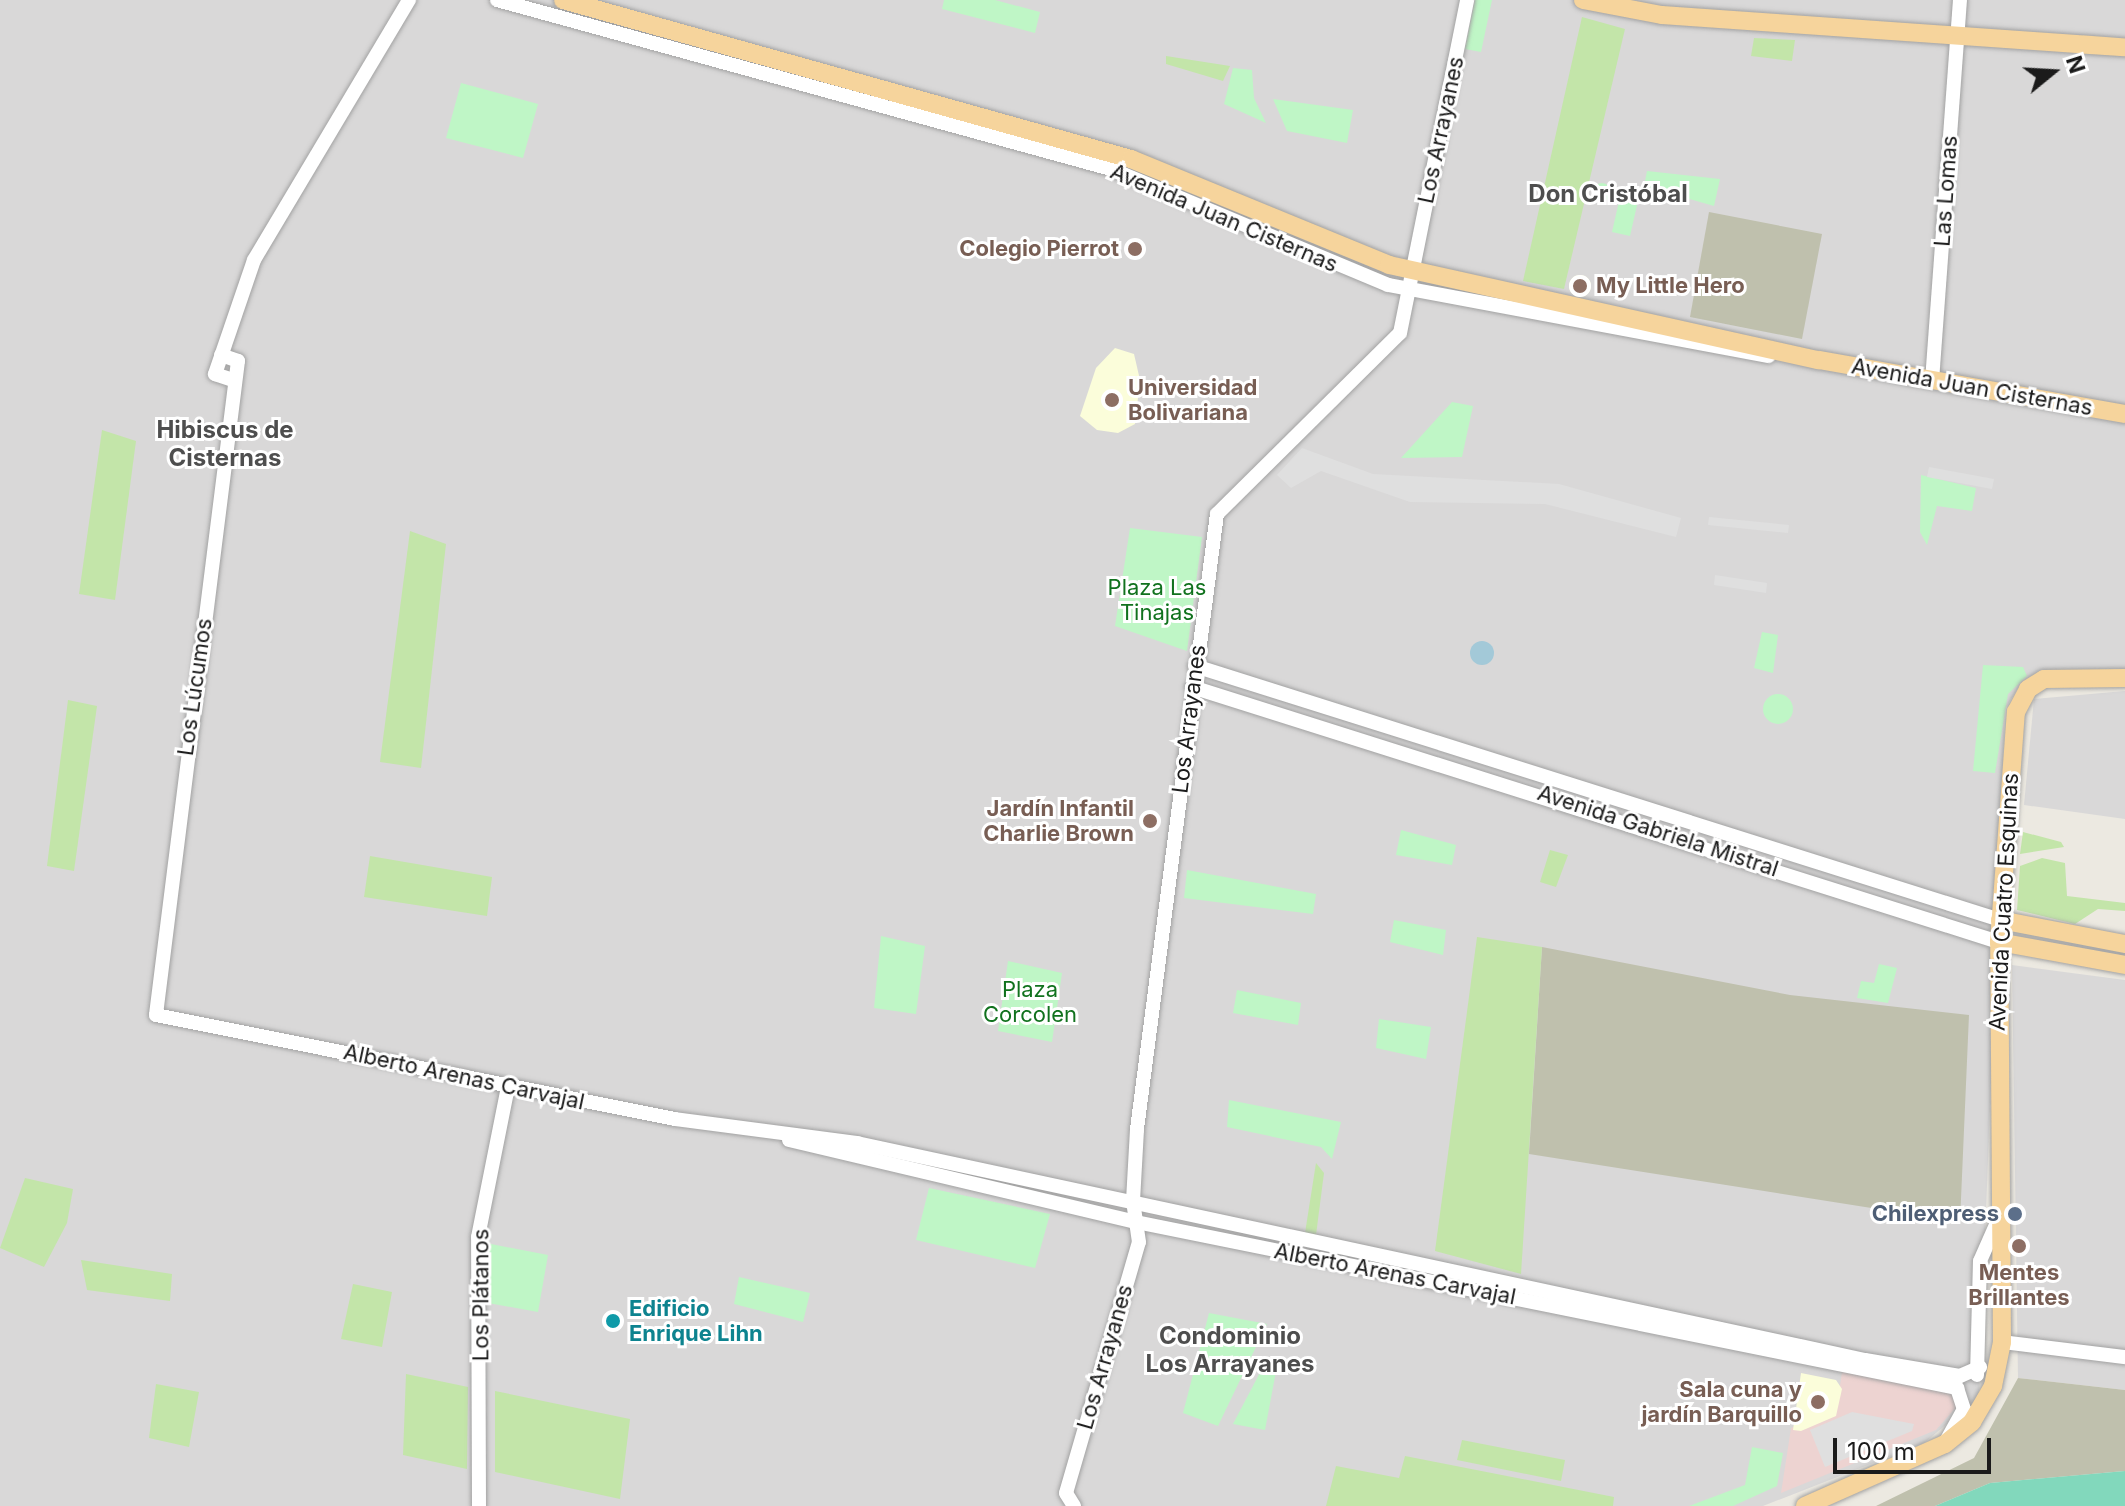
<!DOCTYPE html>
<meta charset="utf-8">
<style>
body{margin:0}
#map{position:relative;width:2125px;height:1506px;overflow:hidden;background:#ece9e1;font-family:Inter,sans-serif}
div>[style]{position:absolute}
.residential>*{inset:0;background:#d9d8d8}
.commercial>*{inset:0;background:#edd3d1}
.education>*{inset:0;background:#fbfdda}
.round{border-radius:50%}
.construction>*{inset:0;background:#bfc0ad}
.grass>*{inset:0;background:#c3e5a9}
.park>*{inset:0;background:#bff6c6}
.pitch>*{inset:0;background:#82d8bc}
.parking>*{inset:0;background:#dfdfdf}
.water>*{inset:0;background:#a3c9d8}
.roads{filter:drop-shadow(0 0 2px #a2a2a2) drop-shadow(0 0 2px #a2a2a2)}
.minor>*{height:14px;margin:-7px;padding:0 7px;transform-origin:7px;border-radius:7px;background:#fff}
.major>*{height:18px;margin:-9px;padding:0 9px;transform-origin:9px;border-radius:9px;background:#f6d49c}
.dots>*{width:22px;height:22px;translate:-50% -50%;box-sizing:border-box;border:4px solid #fff;border-radius:50%}
span{translate:-50% -50%;white-space:nowrap;text-align:center;line-height:1.15;-webkit-text-stroke:6px #fff;paint-order:stroke}
.street-label{font-size:22px;color:#1b1b1b}
.education-label{font-size:22px;color:#785e54;font-weight:700}
.right{translate:-100% -50%;text-align:right}
.left{translate:0 -50%;text-align:left}
.park-label{font-size:22px;color:#11721e}
.service-label{font-size:22px;color:#4e5e75;font-weight:700}
.culture-label{font-size:22px;color:#0d838f;font-weight:700}
.neighbourhood-label{font-size:24px;color:#4e4e4e;font-weight:700}
.north{position:absolute;left:2013px;top:32px;width:80px;height:80px;-webkit-text-stroke:6px #fff;paint-order:stroke;rotate:72deg;font-size:22px;font-weight:700;line-height:32px;text-align:center;color:#1b1b1b}
.north::after{content:'';display:block;margin:auto;width:28px;height:36px;background:#1b1b1b;clip-path:polygon(50% 0,100% 100%,50% 72%,0 100%)}
.scale{position:absolute;left:1833px;top:1438px;width:158px;height:36px;box-sizing:border-box;border:4px solid #1b1b1b;border-top:0;padding-left:10px;font-size:24px;line-height:28px;white-space:nowrap;color:#1b1b1b;-webkit-text-stroke:6px #fff;paint-order:stroke}
</style>
<div id="map">
<div class="residential">
<i style="clip-path:polygon(0 0,2125px 0,2125px 670px,2042px 671px,2021px 683px,2005px 709px,1979px 1397px,1924px 1443px,1763px 1506px,0 1506px)"></i>
<i style="clip-path:polygon(2125px 691px,2125px 819px,2024px 805px,2034px 699px)"></i>
<i style="clip-path:polygon(2012px 965px,2125px 980px,2125px 1390px,2018px 1378px)"></i>
</div>
<div class="commercial">
<i style="clip-path:polygon(1842px 1372px,1954px 1391px,1959px 1404px,1936px 1430px,1781px 1493px,1791px 1428px,1836px 1414px)"></i>
</div>
<div class="education">
<i class="round" style="left:1569px;top:275px;width:22px;height:22px"></i>
<i style="clip-path:polygon(1115px 348px,1134px 354px,1140px 380px,1135px 424px,1118px 433px,1097px 430px,1080px 416px,1096px 368px)"></i>
<i style="clip-path:polygon(1801px 1373px,1836px 1380px,1842px 1389px,1836px 1416px,1801px 1431px,1793px 1430px)"></i>
</div>
<div class="construction">
<i style="clip-path:polygon(1709px 212px,1822px 234px,1802px 339px,1690px 317px)"></i>
<i style="clip-path:polygon(1542px 947px,1790px 995px,1969px 1015px,1960px 1222px,1529px 1154px)"></i>
<i style="clip-path:polygon(2018px 1378px,2125px 1390px,2125px 1471px,1990px 1483px,1935px 1506px,1876px 1506px,1974px 1458px)"></i>
</div>
<div class="grass">
<i style="clip-path:polygon(1582px 17px,1625px 29px,1564px 289px,1523px 281px)"></i>
<i style="clip-path:polygon(1754px 38px,1795px 40px,1792px 61px,1751px 56px)"></i>
<i style="clip-path:polygon(1166px 56px,1230px 66px,1223px 81px,1166px 64px)"></i>
<i style="clip-path:polygon(102px 430px,136px 441px,115px 600px,79px 594px)"></i>
<i style="clip-path:polygon(410px 531px,446px 544px,421px 768px,380px 762px)"></i>
<i style="clip-path:polygon(68px 700px,97px 706px,74px 871px,47px 866px)"></i>
<i style="clip-path:polygon(2023px 832px,2061px 842px,2064px 847px,2020px 854px)"></i>
<i style="clip-path:polygon(1550px 850px,1568px 855px,1556px 887px,1540px 882px)"></i>
<i style="clip-path:polygon(370px 856px,492px 877px,487px 916px,364px 897px)"></i>
<i style="clip-path:polygon(2042px 858px,2065px 863px,2067px 896px,2125px 903px,2125px 911px,2098px 909px,2075px 924px,2017px 910px,2020px 866px)"></i>
<i style="clip-path:polygon(1477px 937px,1542px 947px,1521px 1274px,1435px 1251px)"></i>
<i style="clip-path:polygon(1316px 1163px,1324px 1173px,1316px 1235px,1305px 1233px)"></i>
<i style="clip-path:polygon(25px 1178px,73px 1189px,67px 1223px,44px 1267px,0 1248px)"></i>
<i style="clip-path:polygon(81px 1260px,172px 1274px,170px 1301px,87px 1290px)"></i>
<i style="clip-path:polygon(353px 1284px,392px 1292px,382px 1347px,341px 1339px)"></i>
<i style="clip-path:polygon(406px 1374px,468px 1387px,467px 1469px,403px 1455px)"></i>
<i style="clip-path:polygon(156px 1384px,199px 1392px,189px 1447px,149px 1438px)"></i>
<i style="clip-path:polygon(495px 1391px,630px 1419px,620px 1499px,495px 1472px)"></i>
<i style="clip-path:polygon(1462px 1440px,1565px 1460px,1561px 1481px,1457px 1460px)"></i>
<i style="clip-path:polygon(1405px 1456px,1614px 1497px,1613px 1506px,1326px 1506px,1336px 1466px,1399px 1478px)"></i>
</div>
<div class="park">
<i style="clip-path:polygon(944px 0,995px 0,1040px 12px,1035px 33px,942px 9px)"></i>
<i style="clip-path:polygon(1475px 0,1492px 0,1481px 52px,1465px 49px)"></i>
<i style="clip-path:polygon(1233px 68px,1252px 70px,1254px 98px,1266px 123px,1224px 104px)"></i>
<i style="clip-path:polygon(461px 83px,538px 104px,523px 158px,446px 138px)"></i>
<i style="clip-path:polygon(1273px 99px,1353px 110px,1347px 143px,1287px 131px)"></i>
<i style="clip-path:polygon(1647px 171px,1720px 179px,1714px 206px,1644px 186px)"></i>
<i class="round" style="left:1593px;top:183px;width:18px;height:18px"></i>
<i style="clip-path:polygon(1622px 188px,1640px 192px,1630px 236px,1612px 232px)"></i>
<i style="clip-path:polygon(1452px 402px,1473px 406px,1462px 457px,1401px 458px)"></i>
<i style="clip-path:polygon(1921px 475px,1976px 488px,1972px 511px,1937px 506px,1927px 545px,1920px 532px)"></i>
<i style="clip-path:polygon(1130px 528px,1202px 537px,1187px 651px,1115px 626px)"></i>
<i style="clip-path:polygon(1762px 632px,1778px 635px,1773px 673px,1754px 668px)"></i>
<i style="clip-path:polygon(1983px 665px,2023px 667px,2027px 676px,2008px 694px,1995px 773px,1973px 771px)"></i>
<i class="round" style="left:1763px;top:694px;width:30px;height:30px"></i>
<i style="clip-path:polygon(1401px 830px,1456px 845px,1452px 865px,1396px 855px)"></i>
<i style="clip-path:polygon(1187px 870px,1316px 894px,1313px 914px,1184px 898px)"></i>
<i style="clip-path:polygon(1394px 920px,1446px 930px,1443px 955px,1390px 942px)"></i>
<i style="clip-path:polygon(881px 936px,925px 946px,916px 1014px,874px 1008px)"></i>
<i style="clip-path:polygon(1008px 961px,1062px 973px,1052px 1042px,998px 1031px)"></i>
<i style="clip-path:polygon(1879px 964px,1897px 968px,1888px 1003px,1857px 998px,1861px 981px,1874px 983px)"></i>
<i style="clip-path:polygon(1237px 990px,1301px 1003px,1298px 1025px,1233px 1013px)"></i>
<i style="clip-path:polygon(1379px 1019px,1431px 1027px,1426px 1059px,1376px 1048px)"></i>
<i style="clip-path:polygon(1229px 1100px,1341px 1122px,1332px 1159px,1321px 1147px,1227px 1127px)"></i>
<i style="clip-path:polygon(929px 1188px,1050px 1214px,1035px 1268px,916px 1240px)"></i>
<i style="clip-path:polygon(486px 1243px,548px 1255px,538px 1312px,488px 1303px)"></i>
<i style="clip-path:polygon(739px 1277px,810px 1293px,803px 1322px,734px 1304px)"></i>
<i style="clip-path:polygon(1209px 1313px,1267px 1324px,1218px 1426px,1183px 1413px)"></i>
<i style="clip-path:polygon(1265px 1363px,1277px 1366px,1265px 1430px,1233px 1424px)"></i>
<i style="clip-path:polygon(1752px 1447px,1783px 1453px,1777px 1486px,1733px 1506px,1689px 1506px,1745px 1485px)"></i>
</div>
<div class="pitch">
<i style="clip-path:polygon(2125px 1471px,2125px 1506px,1935px 1506px,1990px 1483px)"></i>
</div>
<div class="parking">
<i style="clip-path:polygon(1302px 448px,1373px 474px,1559px 484px,1681px 518px,1676px 537px,1545px 504px,1410px 502px,1321px 471px,1291px 488px,1277px 475px)"></i>
<i style="clip-path:polygon(1929px 467px,1994px 479px,1992px 489px,1927px 477px)"></i>
<i style="clip-path:polygon(1709px 517px,1789px 525px,1788px 533px,1708px 525px)"></i>
<i style="clip-path:polygon(1715px 575px,1767px 583px,1766px 593px,1714px 585px)"></i>
<i style="clip-path:polygon(1852px 1412px,1914px 1424px,1912px 1431px,1825px 1467px,1810px 1430px)"></i>
</div>
<div class="water">
<i class="round" style="left:1470px;top:641px;width:24px;height:24px"></i>
</div>
<div class="roads">
<div class="minor">
<i style="left:497px;top:0;width:637px;rotate:15.39deg"></i>
<i style="left:1111px;top:169px;width:300px;rotate:22.7deg"></i>
<i style="left:1388px;top:285px;width:387px;rotate:10.6deg"></i>
<i style="left:221px;top:355px;width:18px;rotate:19deg"></i>
<i style="left:238px;top:361px;width:659px;rotate:97.15deg"></i>
<i style="left:156px;top:1015px;width:529px;rotate:11.33deg"></i>
<i style="left:675px;top:1119px;width:184px;rotate:7.5deg"></i>
<i style="left:857px;top:1143px;width:1031px;rotate:12.15deg"></i>
<i style="left:1865px;top:1360px;width:96px;rotate:9.6deg"></i>
<i style="left:1960px;top:1376px;width:22px;rotate:-24deg"></i>
<i style="left:233px;top:380px;width:19px;rotate:-162deg"></i>
<i style="left:215px;top:374px;width:120px;rotate:-71.1deg"></i>
<i style="left:254px;top:260px;width:303px;rotate:-59.2deg"></i>
<i style="left:1932px;top:381px;width:382px;rotate:-85.8deg"></i>
<i style="left:1195px;top:666px;width:844px;rotate:17.51deg"></i>
<i style="left:1192px;top:687px;width:846px;rotate:17.54deg"></i>
<i style="left:789px;top:1140px;width:357px;rotate:13.3deg"></i>
<i style="left:1136px;top:1222px;width:838px;rotate:11.43deg"></i>
<i style="left:1957px;top:1388px;width:22px;rotate:72deg"></i>
<i style="left:1964px;top:1409px;width:38px;rotate:119deg"></i>
<i style="left:2002px;top:1342px;width:124px;rotate:7deg"></i>
<i style="left:1977px;top:1375px;width:114px;rotate:-88.5deg"></i>
<i style="left:1980px;top:1261px;width:47px;rotate:-66.2deg"></i>
<i style="left:479px;top:1506px;width:269px;rotate:-90.2deg"></i>
<i style="left:478px;top:1237px;width:153px;rotate:-78.7deg"></i>
<i style="left:1074px;top:1506px;width:15px;rotate:-122deg"></i>
<i style="left:1066px;top:1493px;width:261px;rotate:-73.8deg"></i>
<i style="left:1139px;top:1242px;width:41px;rotate:-98.3deg"></i>
<i style="left:1133px;top:1201px;width:72px;rotate:-86.8deg"></i>
<i style="left:1137px;top:1129px;width:620px;rotate:-82.59deg"></i>
<i style="left:1217px;top:514px;width:257px;rotate:-44.7deg"></i>
<i style="left:1400px;top:333px;width:340px;rotate:-78.6deg"></i>
</div>
<div class="major">
<i style="left:563px;top:0;width:590px;rotate:15.64deg"></i>
<i style="left:1131px;top:159px;width:279px;rotate:22.3deg"></i>
<i style="left:1389px;top:265px;width:440px;rotate:12.5deg"></i>
<i style="left:1819px;top:360px;width:311px;rotate:10deg"></i>
<i style="left:1583px;top:0;width:80px;rotate:10.8deg"></i>
<i style="left:1662px;top:15px;width:464px;rotate:4deg"></i>
<i style="left:2000px;top:920px;width:127px;rotate:10.9deg"></i>
<i style="left:1999px;top:942px;width:128px;rotate:10.3deg"></i>
<i style="left:1805px;top:1506px;width:153px;rotate:-23.9deg"></i>
<i style="left:1945px;top:1444px;width:35px;rotate:-39deg"></i>
<i style="left:1972px;top:1422px;width:42px;rotate:-59.7deg"></i>
<i style="left:1993px;top:1386px;width:45px;rotate:-78.4deg"></i>
<i style="left:2002px;top:1342px;width:400px;rotate:-90.4deg"></i>
<i style="left:1999px;top:942px;width:231px;rotate:-85.8deg"></i>
<i style="left:2016px;top:712px;width:26px;rotate:-62deg"></i>
<i style="left:2028px;top:689px;width:19px;rotate:-32deg"></i>
<i style="left:2044px;top:679px;width:81px;rotate:-0.7deg"></i>
</div>
</div>
<div class="dots">
<i style="left:1135px;top:249px;background:#8d6e63"></i>
<i style="left:1580px;top:286px;background:#8d6e63"></i>
<i style="left:1112px;top:400px;background:#8d6e63"></i>
<i style="left:1150px;top:821px;background:#8d6e63"></i>
<i style="left:2015px;top:1214px;background:#5c6f8a"></i>
<i style="left:2019px;top:1246px;background:#8d6e63"></i>
<i style="left:613px;top:1321px;background:#0f9aa8"></i>
<i style="left:1818px;top:1402px;background:#8d6e63"></i>
</div>
<div class="street-label">
<span style="left:1441px;top:130px;rotate:-78deg">Los Arrayanes</span>
<span style="left:1946px;top:191px;rotate:-86deg">Las Lomas</span>
<span style="left:1224px;top:218px;rotate:23deg">Avenida Juan Cisternas</span>
<span style="left:1972px;top:387px;rotate:10deg">Avenida Juan Cisternas</span>
<span style="left:195px;top:687px;rotate:-82deg">Los Lúcumos</span>
<span style="left:1189px;top:719px;rotate:-83deg">Los Arrayanes</span>
<span style="left:1658px;top:831px;rotate:18deg">Avenida Gabriela Mistral</span>
<span style="left:2004px;top:902px;rotate:-87deg">Avenida Cuatro Esquinas</span>
<span style="left:464px;top:1077px;rotate:12deg">Alberto Arenas Carvajal</span>
<span style="left:1395px;top:1274px;rotate:11deg">Alberto Arenas Carvajal</span>
<span style="left:481px;top:1295px;rotate:-90deg">Los Plátanos</span>
<span style="left:1105px;top:1357px;rotate:-74deg">Los Arrayanes</span>
</div>
<div class="education-label">
<span class="right" style="left:1119px;top:249px">Colegio Pierrot</span>
<span class="left" style="left:1596px;top:286px">My Little Hero</span>
<span class="left" style="left:1128px;top:400px">Universidad<br>Bolivariana</span>
<span class="right" style="left:1134px;top:821px">Jardín Infantil<br>Charlie Brown</span>
<span style="left:2019px;top:1285px">Mentes<br>Brillantes</span>
<span class="right" style="left:1802px;top:1402px">Sala cuna y<br>jardín Barquillo</span>
</div>
<div class="park-label">
<span style="left:1157px;top:600px">Plaza Las<br>Tinajas</span>
<span style="left:1030px;top:1002px">Plaza<br>Corcolen</span>
</div>
<div class="service-label">
<span class="right" style="left:1999px;top:1214px">Chilexpress</span>
</div>
<div class="culture-label">
<span class="left" style="left:629px;top:1321px">Edificio<br>Enrique Lihn</span>
</div>
<div class="neighbourhood-label">
<span style="left:1608px;top:194px">Don Cristóbal</span>
<span style="left:225px;top:444px">Hibiscus de<br>Cisternas</span>
<span style="left:1230px;top:1350px">Condominio<br>Los Arrayanes</span>
</div>
<div class="north">N</div>
<div class="scale">100 m</div>
</div>
